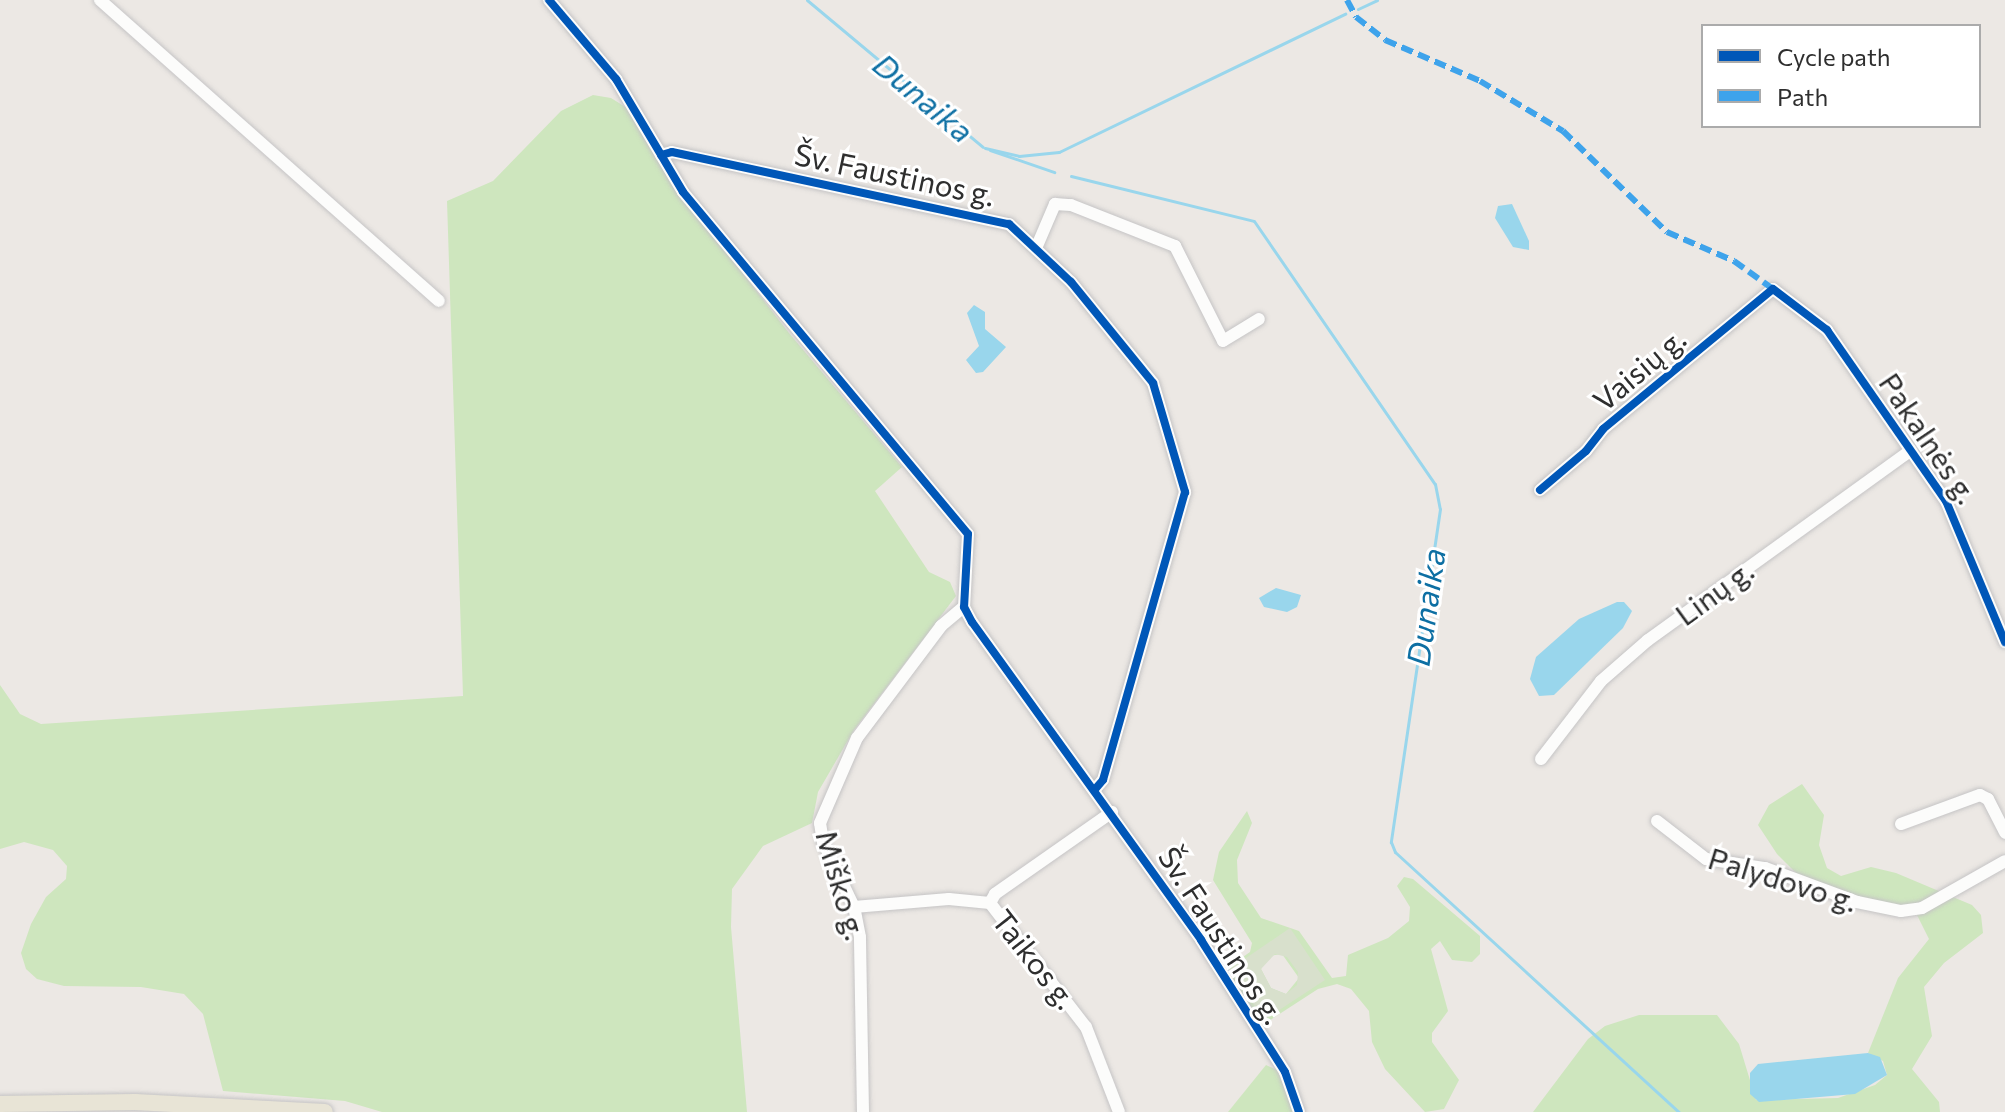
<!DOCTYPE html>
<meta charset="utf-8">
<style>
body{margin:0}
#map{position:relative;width:2005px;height:1112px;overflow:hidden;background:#ece8e4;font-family:Commissioner,sans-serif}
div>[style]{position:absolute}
.green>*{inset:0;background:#cee6be}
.cemetery>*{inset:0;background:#d8e0cc}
.water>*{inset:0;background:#99d6ec}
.stream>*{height:3px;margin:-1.5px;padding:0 1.5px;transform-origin:1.5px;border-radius:1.5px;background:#99d6ec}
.roads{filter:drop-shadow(0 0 2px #c5c4c5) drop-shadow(0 0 2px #c5c4c5)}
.minor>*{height:12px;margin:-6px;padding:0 6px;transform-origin:6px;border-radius:6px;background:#fcfcfb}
.major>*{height:16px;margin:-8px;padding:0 8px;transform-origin:8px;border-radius:8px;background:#e8e4d6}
.quiet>*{height:6px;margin-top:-3px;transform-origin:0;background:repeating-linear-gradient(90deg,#3ea3eb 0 12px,transparent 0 18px)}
.cycleway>*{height:8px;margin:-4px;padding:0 4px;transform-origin:4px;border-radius:4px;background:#0057b8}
span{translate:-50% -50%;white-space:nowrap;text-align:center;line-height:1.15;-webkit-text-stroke:6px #fff;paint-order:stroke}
.street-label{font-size:30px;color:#2e2e2e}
.water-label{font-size:32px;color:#0d6fa3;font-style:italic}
.legend{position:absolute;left:1701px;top:24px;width:280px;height:104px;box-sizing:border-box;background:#fff;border:2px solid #ababab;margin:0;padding:10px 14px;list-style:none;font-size:24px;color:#2e2e2e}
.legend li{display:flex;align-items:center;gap:16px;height:40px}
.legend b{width:40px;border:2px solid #ababab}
</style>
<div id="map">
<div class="green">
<i style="clip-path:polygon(593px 95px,611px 98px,627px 108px,668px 177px,789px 333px,902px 467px,875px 491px,929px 572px,950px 582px,956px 596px,854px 730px,818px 792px,812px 823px,763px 846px,732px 889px,731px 927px,747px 1112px,382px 1112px,345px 1101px,223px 1091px,203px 1014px,184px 994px,141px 987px,64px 986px,37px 979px,26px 969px,21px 953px,31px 924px,46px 897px,66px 879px,67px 866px,53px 850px,24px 842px,0 849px,0 685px,20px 714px,41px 724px,463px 696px,447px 201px,493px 181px,561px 111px)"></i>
<i style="clip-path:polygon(1802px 784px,1824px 815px,1819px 845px,1827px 868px,1841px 876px,1871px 867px,1896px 873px,1972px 905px,1981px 915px,1983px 933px,1944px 963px,1924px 987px,1932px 1036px,1912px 1069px,1939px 1102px,1940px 1112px,1533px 1112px,1588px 1039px,1605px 1026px,1639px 1015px,1717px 1015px,1739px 1044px,1756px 1100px,1838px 1098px,1875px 1085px,1887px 1075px,1883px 1061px,1868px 1053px,1898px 978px,1929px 939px,1916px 913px,1854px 898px,1797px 874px,1777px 854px,1758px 825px,1769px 805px)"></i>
<i style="clip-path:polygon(evenodd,1247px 811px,1252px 823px,1237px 860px,1238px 883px,1261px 918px,1299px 931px,1332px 978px,1346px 976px,1348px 955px,1388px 938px,1409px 921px,1410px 907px,1397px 886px,1404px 877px,1413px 879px,1480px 936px,1480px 954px,1472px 962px,1452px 960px,1440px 941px,1431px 949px,1448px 1011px,1432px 1033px,1432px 1042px,1459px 1080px,1444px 1109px,1425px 1112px,1385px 1069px,1372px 1042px,1369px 1011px,1351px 989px,1337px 984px,1318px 989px,1261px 1026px,1229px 974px,1230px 966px,1250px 952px,1252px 943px,1213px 880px,1219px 852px,1247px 811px,1282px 954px,1299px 978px,1286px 994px,1271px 988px,1261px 969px,1268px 956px,1282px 954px)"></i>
<i style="clip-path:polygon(1266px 1065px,1277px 1070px,1294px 1112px,1228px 1112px)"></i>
</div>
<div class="cemetery">
<i style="clip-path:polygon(evenodd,1290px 928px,1325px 980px,1264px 1020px,1230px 969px,1290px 928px,1275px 954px,1287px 957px,1298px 972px,1297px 985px,1286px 994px,1271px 988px,1261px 969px,1275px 954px)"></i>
</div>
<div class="water">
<i style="clip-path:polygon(1512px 204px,1529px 241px,1529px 250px,1513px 247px,1495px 218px,1498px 206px)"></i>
<i style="clip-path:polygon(974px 305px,985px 312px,985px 329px,1006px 347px,983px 372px,976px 373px,966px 360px,979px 346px,967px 313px)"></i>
<i style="clip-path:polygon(1276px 588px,1301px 595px,1297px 607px,1287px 612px,1264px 607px,1259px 598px)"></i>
<i style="clip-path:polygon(1617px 602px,1624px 602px,1632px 611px,1623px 628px,1554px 695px,1539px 696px,1530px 679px,1536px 657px,1579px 619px)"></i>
<i style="clip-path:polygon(1868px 1053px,1880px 1057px,1887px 1075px,1855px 1094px,1759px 1102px,1750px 1094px,1750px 1073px,1758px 1064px)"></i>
</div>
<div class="stream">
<i style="left:807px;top:0;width:229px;rotate:39.9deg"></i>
<i style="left:1358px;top:9px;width:21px;rotate:-25deg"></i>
<i style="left:985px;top:148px;width:35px;rotate:13deg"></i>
<i style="left:1019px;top:156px;width:40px;rotate:-5.7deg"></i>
<i style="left:1059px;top:152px;width:318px;rotate:-25.8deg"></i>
<i style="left:990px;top:150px;width:68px;rotate:19deg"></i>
<i style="left:1071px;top:176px;width:188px;rotate:13.8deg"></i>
<i style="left:1254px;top:221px;width:319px;rotate:55.5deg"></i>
<i style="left:1435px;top:484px;width:25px;rotate:79deg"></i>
<i style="left:1440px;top:509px;width:337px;rotate:98.4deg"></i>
<i style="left:1391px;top:842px;width:11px;rotate:68deg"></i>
<i style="left:1395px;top:852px;width:385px;rotate:42.5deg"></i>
</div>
<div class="roads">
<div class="minor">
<i style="left:100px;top:0;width:453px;rotate:41.6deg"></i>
<i style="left:549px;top:0;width:104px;rotate:49.7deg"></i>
<i style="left:616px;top:79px;width:131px;rotate:59.3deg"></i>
<i style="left:683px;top:192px;width:445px;rotate:50.2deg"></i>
<i style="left:968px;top:534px;width:73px;rotate:93.1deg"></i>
<i style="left:964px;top:607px;width:17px;rotate:62deg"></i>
<i style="left:972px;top:622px;width:392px;rotate:54.2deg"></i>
<i style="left:1201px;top:940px;width:156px;rotate:57.5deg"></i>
<i style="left:1285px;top:1072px;width:42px;rotate:70.7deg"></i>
<i style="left:661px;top:155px;width:11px;rotate:-15deg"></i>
<i style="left:672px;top:152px;width:345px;rotate:12.1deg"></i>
<i style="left:1009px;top:224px;width:85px;rotate:43.1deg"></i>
<i style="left:1071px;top:282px;width:130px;rotate:50.9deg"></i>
<i style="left:1153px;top:383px;width:114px;rotate:73.6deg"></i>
<i style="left:1185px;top:492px;width:299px;rotate:105.9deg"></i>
<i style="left:1103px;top:780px;width:11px;rotate:131deg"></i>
<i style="left:1037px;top:246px;width:46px;rotate:-66.8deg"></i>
<i style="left:1055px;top:204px;width:16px;rotate:4deg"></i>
<i style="left:1071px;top:205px;width:112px;rotate:21.5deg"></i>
<i style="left:1175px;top:246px;width:106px;rotate:63.2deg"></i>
<i style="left:1223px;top:341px;width:42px;rotate:-31.4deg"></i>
<i style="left:1540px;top:490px;width:60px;rotate:-40.3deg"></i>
<i style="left:1586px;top:451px;width:28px;rotate:-52deg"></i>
<i style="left:1603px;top:429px;width:220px;rotate:-39.5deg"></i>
<i style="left:1773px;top:289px;width:68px;rotate:37.2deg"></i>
<i style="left:1827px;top:330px;width:208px;rotate:55.2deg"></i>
<i style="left:1946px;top:501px;width:153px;rotate:67.3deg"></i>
<i style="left:1541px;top:759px;width:98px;rotate:-52.4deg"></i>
<i style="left:1601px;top:681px;width:62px;rotate:-41.1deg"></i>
<i style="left:1648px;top:640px;width:324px;rotate:-35.8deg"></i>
<i style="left:1112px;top:812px;width:143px;rotate:145deg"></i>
<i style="left:995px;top:894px;width:10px;rotate:119deg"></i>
<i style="left:990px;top:903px;width:157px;rotate:52.3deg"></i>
<i style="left:1086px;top:1027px;width:91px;rotate:68.8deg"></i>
<i style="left:1657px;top:821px;width:62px;rotate:37.8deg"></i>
<i style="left:1706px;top:859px;width:60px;rotate:8.7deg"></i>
<i style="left:1765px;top:868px;width:98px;rotate:20.3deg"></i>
<i style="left:1857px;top:902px;width:45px;rotate:11.6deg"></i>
<i style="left:1901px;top:911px;width:21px;rotate:-8deg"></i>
<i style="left:1922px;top:908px;width:95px;rotate:-29.5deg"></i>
<i style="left:1901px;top:824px;width:84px;rotate:-20.2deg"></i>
<i style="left:1980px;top:795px;width:9px;rotate:27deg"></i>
<i style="left:1988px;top:799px;width:38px;rotate:63deg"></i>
<i style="left:854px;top:907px;width:95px;rotate:-4.8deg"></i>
<i style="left:949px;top:899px;width:41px;rotate:5.6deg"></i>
<i style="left:863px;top:1112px;width:175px;rotate:-91deg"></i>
<i style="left:860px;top:937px;width:31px;rotate:-101deg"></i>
<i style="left:854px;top:907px;width:72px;rotate:-115.5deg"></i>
<i style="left:823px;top:842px;width:19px;rotate:-99deg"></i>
<i style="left:820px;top:823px;width:93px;rotate:-66.5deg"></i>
<i style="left:857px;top:738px;width:140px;rotate:-53.1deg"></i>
<i style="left:941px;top:626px;width:30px;rotate:-40deg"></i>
</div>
<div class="major">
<i style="left:0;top:1104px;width:135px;rotate:-0.8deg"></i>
<i style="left:135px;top:1102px;width:190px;rotate:3deg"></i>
</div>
</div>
<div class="quiet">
<i style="left:1347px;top:0;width:19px;rotate:62deg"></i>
<i style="left:1356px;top:17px;width:37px;rotate:38deg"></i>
<i style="left:1385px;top:40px;width:103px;rotate:23.3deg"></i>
<i style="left:1480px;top:81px;width:97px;rotate:31.1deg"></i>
<i style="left:1563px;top:131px;width:145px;rotate:44.2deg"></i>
<i style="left:1667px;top:232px;width:73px;rotate:23.4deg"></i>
<i style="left:1734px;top:261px;width:48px;rotate:35.7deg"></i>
</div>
<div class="cycleway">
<i style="left:549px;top:0;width:104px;rotate:49.7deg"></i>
<i style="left:616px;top:79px;width:131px;rotate:59.3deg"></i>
<i style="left:683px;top:192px;width:445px;rotate:50.2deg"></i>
<i style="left:968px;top:534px;width:73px;rotate:93.1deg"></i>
<i style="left:964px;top:607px;width:17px;rotate:62deg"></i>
<i style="left:972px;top:622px;width:392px;rotate:54.2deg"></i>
<i style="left:1201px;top:940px;width:156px;rotate:57.5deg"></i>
<i style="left:1285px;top:1072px;width:42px;rotate:70.7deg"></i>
<i style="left:661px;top:155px;width:11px;rotate:-15deg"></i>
<i style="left:672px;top:152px;width:345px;rotate:12.1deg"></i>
<i style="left:1009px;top:224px;width:85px;rotate:43.1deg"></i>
<i style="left:1071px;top:282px;width:130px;rotate:50.9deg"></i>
<i style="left:1153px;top:383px;width:114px;rotate:73.6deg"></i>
<i style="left:1185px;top:492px;width:299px;rotate:105.9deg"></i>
<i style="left:1103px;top:780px;width:11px;rotate:131deg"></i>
<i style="left:1540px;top:490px;width:60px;rotate:-40.3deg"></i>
<i style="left:1586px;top:451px;width:28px;rotate:-52deg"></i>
<i style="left:1603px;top:429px;width:220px;rotate:-39.5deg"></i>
<i style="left:1773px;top:289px;width:68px;rotate:37.2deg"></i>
<i style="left:1827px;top:330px;width:208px;rotate:55.2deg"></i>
<i style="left:1946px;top:501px;width:153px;rotate:67.3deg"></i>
</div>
<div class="street-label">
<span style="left:895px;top:174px;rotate:12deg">Šv. Faustinos g.</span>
<span style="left:1639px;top:369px;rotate:-40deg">Vaisių g.</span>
<span style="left:1929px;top:438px;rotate:56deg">Pakalnės g.</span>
<span style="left:1714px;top:592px;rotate:-36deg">Linų g.</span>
<span style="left:1783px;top:879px;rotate:17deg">Palydovo g.</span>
<span style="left:842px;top:885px;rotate:74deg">Miško g.</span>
<span style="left:1222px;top:935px;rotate:57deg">Šv. Faustinos g.</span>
<span style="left:1035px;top:959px;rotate:52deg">Taikos g.</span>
</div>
<div class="water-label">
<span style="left:924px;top:97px;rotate:40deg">Dunaika</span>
<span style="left:1425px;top:607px;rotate:-82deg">Dunaika</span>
</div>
<ul class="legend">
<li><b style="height:10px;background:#0057b8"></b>Cycle path</li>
<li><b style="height:10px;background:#3ea3eb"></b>Path</li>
</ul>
</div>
